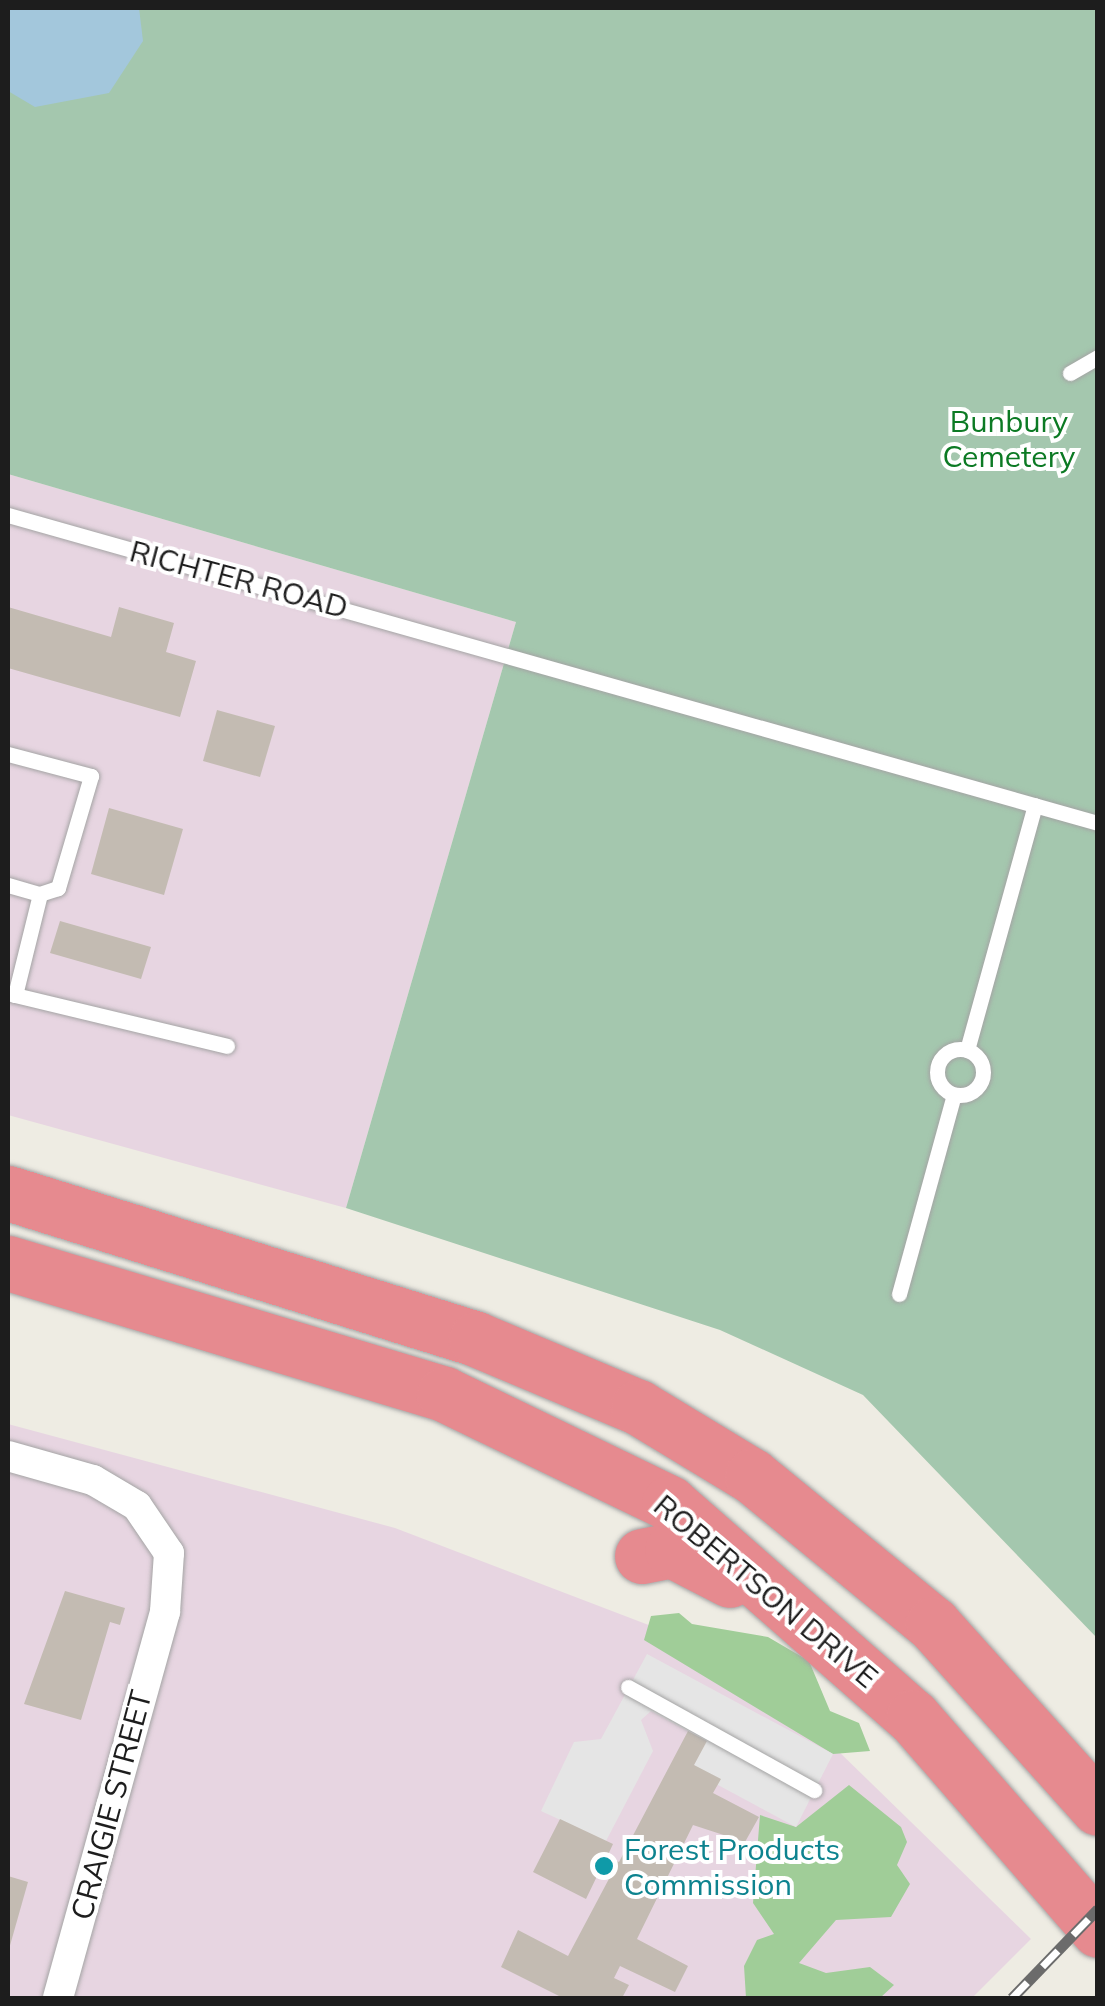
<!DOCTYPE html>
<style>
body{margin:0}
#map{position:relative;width:1105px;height:2006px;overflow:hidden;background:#eeece3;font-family:Mulish,sans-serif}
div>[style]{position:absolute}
.industrial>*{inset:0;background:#e7d5e1}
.forest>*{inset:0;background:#a0cd98}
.cemetery>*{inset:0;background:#a4c7ae}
.parking>*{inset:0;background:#e5e5e5}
.water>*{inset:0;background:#a3c7dc}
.building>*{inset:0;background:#c3bbb2}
.roads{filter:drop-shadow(0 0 2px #a4a4a4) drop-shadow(0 0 2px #a4a4a4)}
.lane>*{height:15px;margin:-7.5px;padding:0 7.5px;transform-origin:7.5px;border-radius:7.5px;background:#fff}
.lane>.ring{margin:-7.5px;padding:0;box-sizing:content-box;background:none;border:15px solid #fff;border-radius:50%}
.street>*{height:30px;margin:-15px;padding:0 15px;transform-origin:15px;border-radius:15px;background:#fff}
.highway>*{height:55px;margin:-27.5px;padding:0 27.5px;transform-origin:27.5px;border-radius:27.5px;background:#e68a8f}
.rail>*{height:11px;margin-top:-5.5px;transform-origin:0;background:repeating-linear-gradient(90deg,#fff 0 22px,#6b6b6b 0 44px);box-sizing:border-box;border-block:2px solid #6b6b6b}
.dots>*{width:28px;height:28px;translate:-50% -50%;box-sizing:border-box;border:5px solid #fff;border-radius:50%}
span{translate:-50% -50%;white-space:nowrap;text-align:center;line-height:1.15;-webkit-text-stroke:8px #fff;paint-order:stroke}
.park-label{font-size:30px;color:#0c7a24}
.street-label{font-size:30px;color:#1d1d1d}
.culture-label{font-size:30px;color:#0d838f}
.left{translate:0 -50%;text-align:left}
.frame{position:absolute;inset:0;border:10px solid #1d1d1d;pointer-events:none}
</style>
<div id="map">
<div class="industrial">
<i style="clip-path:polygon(8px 474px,516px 622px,346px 1208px,8px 1115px)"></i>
<i style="clip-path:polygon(8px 1424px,395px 1528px,748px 1663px,1031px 1939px,972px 1998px,8px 1998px)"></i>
</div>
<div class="forest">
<i style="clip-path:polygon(679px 1613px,692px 1624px,768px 1637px,809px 1661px,830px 1711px,859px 1723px,870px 1751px,833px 1754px,644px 1640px,651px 1616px)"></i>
<i style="clip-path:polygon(849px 1785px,901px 1827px,907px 1842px,897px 1865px,910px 1884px,891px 1917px,836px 1920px,799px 1963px,826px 1973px,870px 1967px,894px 1985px,880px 1998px,746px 1998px,744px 1966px,757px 1940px,774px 1934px,753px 1903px,760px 1815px,796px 1827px)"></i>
</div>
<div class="cemetery">
<i style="clip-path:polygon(8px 8px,1097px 8px,1097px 1638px,863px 1395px,720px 1330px,346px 1208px,516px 622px,8px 474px)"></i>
</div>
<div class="parking">
<i style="clip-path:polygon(647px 1654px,833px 1754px,796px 1827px,718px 1785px,694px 1765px,706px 1741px,651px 1711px,641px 1720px,653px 1751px,606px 1841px,541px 1811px,574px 1742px,601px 1739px)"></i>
</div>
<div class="water">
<i style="clip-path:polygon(8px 8px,139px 8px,143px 41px,109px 93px,35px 107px,8px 91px)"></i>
</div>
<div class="building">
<i style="clip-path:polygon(8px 607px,111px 637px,119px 607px,174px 623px,166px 652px,196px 661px,180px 717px,8px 668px)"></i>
<i style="clip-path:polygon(217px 710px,275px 726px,260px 777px,203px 761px)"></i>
<i style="clip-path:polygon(109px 808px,183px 829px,164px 895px,91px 874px)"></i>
<i style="clip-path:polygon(60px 921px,151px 947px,141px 979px,50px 953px)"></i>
<i style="clip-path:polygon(65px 1591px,125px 1608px,120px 1625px,110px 1622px,81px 1720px,24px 1704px)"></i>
<i style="clip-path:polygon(688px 1731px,707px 1741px,694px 1765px,721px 1779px,713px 1793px,759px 1817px,745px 1842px,693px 1825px,637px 1939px,688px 1966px,675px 1992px,620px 1966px,614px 1978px,629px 1985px,622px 1998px,563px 1998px,501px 1967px,518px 1930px,568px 1956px,611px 1875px,600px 1870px,586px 1899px,533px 1872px,560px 1819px,613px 1844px,607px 1857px,619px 1862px)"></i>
<i style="clip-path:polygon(8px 1876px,28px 1882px,9px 1949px,8px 1949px)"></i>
</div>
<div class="roads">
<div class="lane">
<i style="left:1070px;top:373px;width:32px;rotate:-30deg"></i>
<i style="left:8px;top:515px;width:1133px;rotate:15.78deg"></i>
<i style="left:8px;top:754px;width:86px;rotate:14.8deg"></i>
<i style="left:91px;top:776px;width:117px;rotate:106.4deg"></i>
<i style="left:58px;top:888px;width:19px;rotate:162deg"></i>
<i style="left:8px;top:885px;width:33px;rotate:16deg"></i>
<i style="left:40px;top:894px;width:104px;rotate:103.9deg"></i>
<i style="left:15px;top:995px;width:7px;rotate:-164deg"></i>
<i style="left:15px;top:995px;width:218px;rotate:13.5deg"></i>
<i class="ring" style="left:937px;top:1049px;width:31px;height:31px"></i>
<i style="left:967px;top:1050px;width:254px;rotate:-74.5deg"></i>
<i style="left:899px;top:1294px;width:206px;rotate:-74.6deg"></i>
<i style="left:628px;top:1687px;width:213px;rotate:29deg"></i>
</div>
<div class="street">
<i style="left:8px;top:1456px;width:88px;rotate:15.8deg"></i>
<i style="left:93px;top:1480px;width:51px;rotate:30.6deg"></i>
<i style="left:137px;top:1506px;width:57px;rotate:55.8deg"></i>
<i style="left:169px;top:1553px;width:59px;rotate:93.9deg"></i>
<i style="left:165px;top:1612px;width:401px;rotate:105.5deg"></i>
</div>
<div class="highway">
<i style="left:8px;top:1193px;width:490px;rotate:17.3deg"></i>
<i style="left:476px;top:1339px;width:176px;rotate:22.8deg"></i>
<i style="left:638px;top:1407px;width:133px;rotate:31.2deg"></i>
<i style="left:752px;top:1476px;width:234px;rotate:39.3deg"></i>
<i style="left:933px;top:1624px;width:247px;rotate:48.1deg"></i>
<i style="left:8px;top:1263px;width:455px;rotate:16.7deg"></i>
<i style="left:444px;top:1394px;width:250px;rotate:25.8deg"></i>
<i style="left:669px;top:1503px;width:325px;rotate:41.3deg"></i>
<i style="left:913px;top:1717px;width:282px;rotate:49deg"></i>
<i style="left:642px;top:1556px;width:31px;rotate:-11deg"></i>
<i style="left:672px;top:1550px;width:65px;rotate:27.3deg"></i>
</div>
</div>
<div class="rail">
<i style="left:1012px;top:1998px;width:124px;rotate:-46deg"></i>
</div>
<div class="dots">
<i style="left:604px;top:1866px;background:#0f9aa8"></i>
</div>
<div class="park-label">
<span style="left:1009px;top:438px">Bunbury<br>Cemetery</span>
</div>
<div class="street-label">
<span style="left:239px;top:579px;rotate:15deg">RICHTER ROAD</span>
<span style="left:766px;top:1591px;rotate:40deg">ROBERTSON DRIVE</span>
<span style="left:111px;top:1805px;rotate:-75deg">CRAIGIE STREET</span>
</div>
<div class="culture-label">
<span class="left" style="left:624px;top:1866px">Forest Products<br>Commission</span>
</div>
<div class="frame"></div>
</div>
